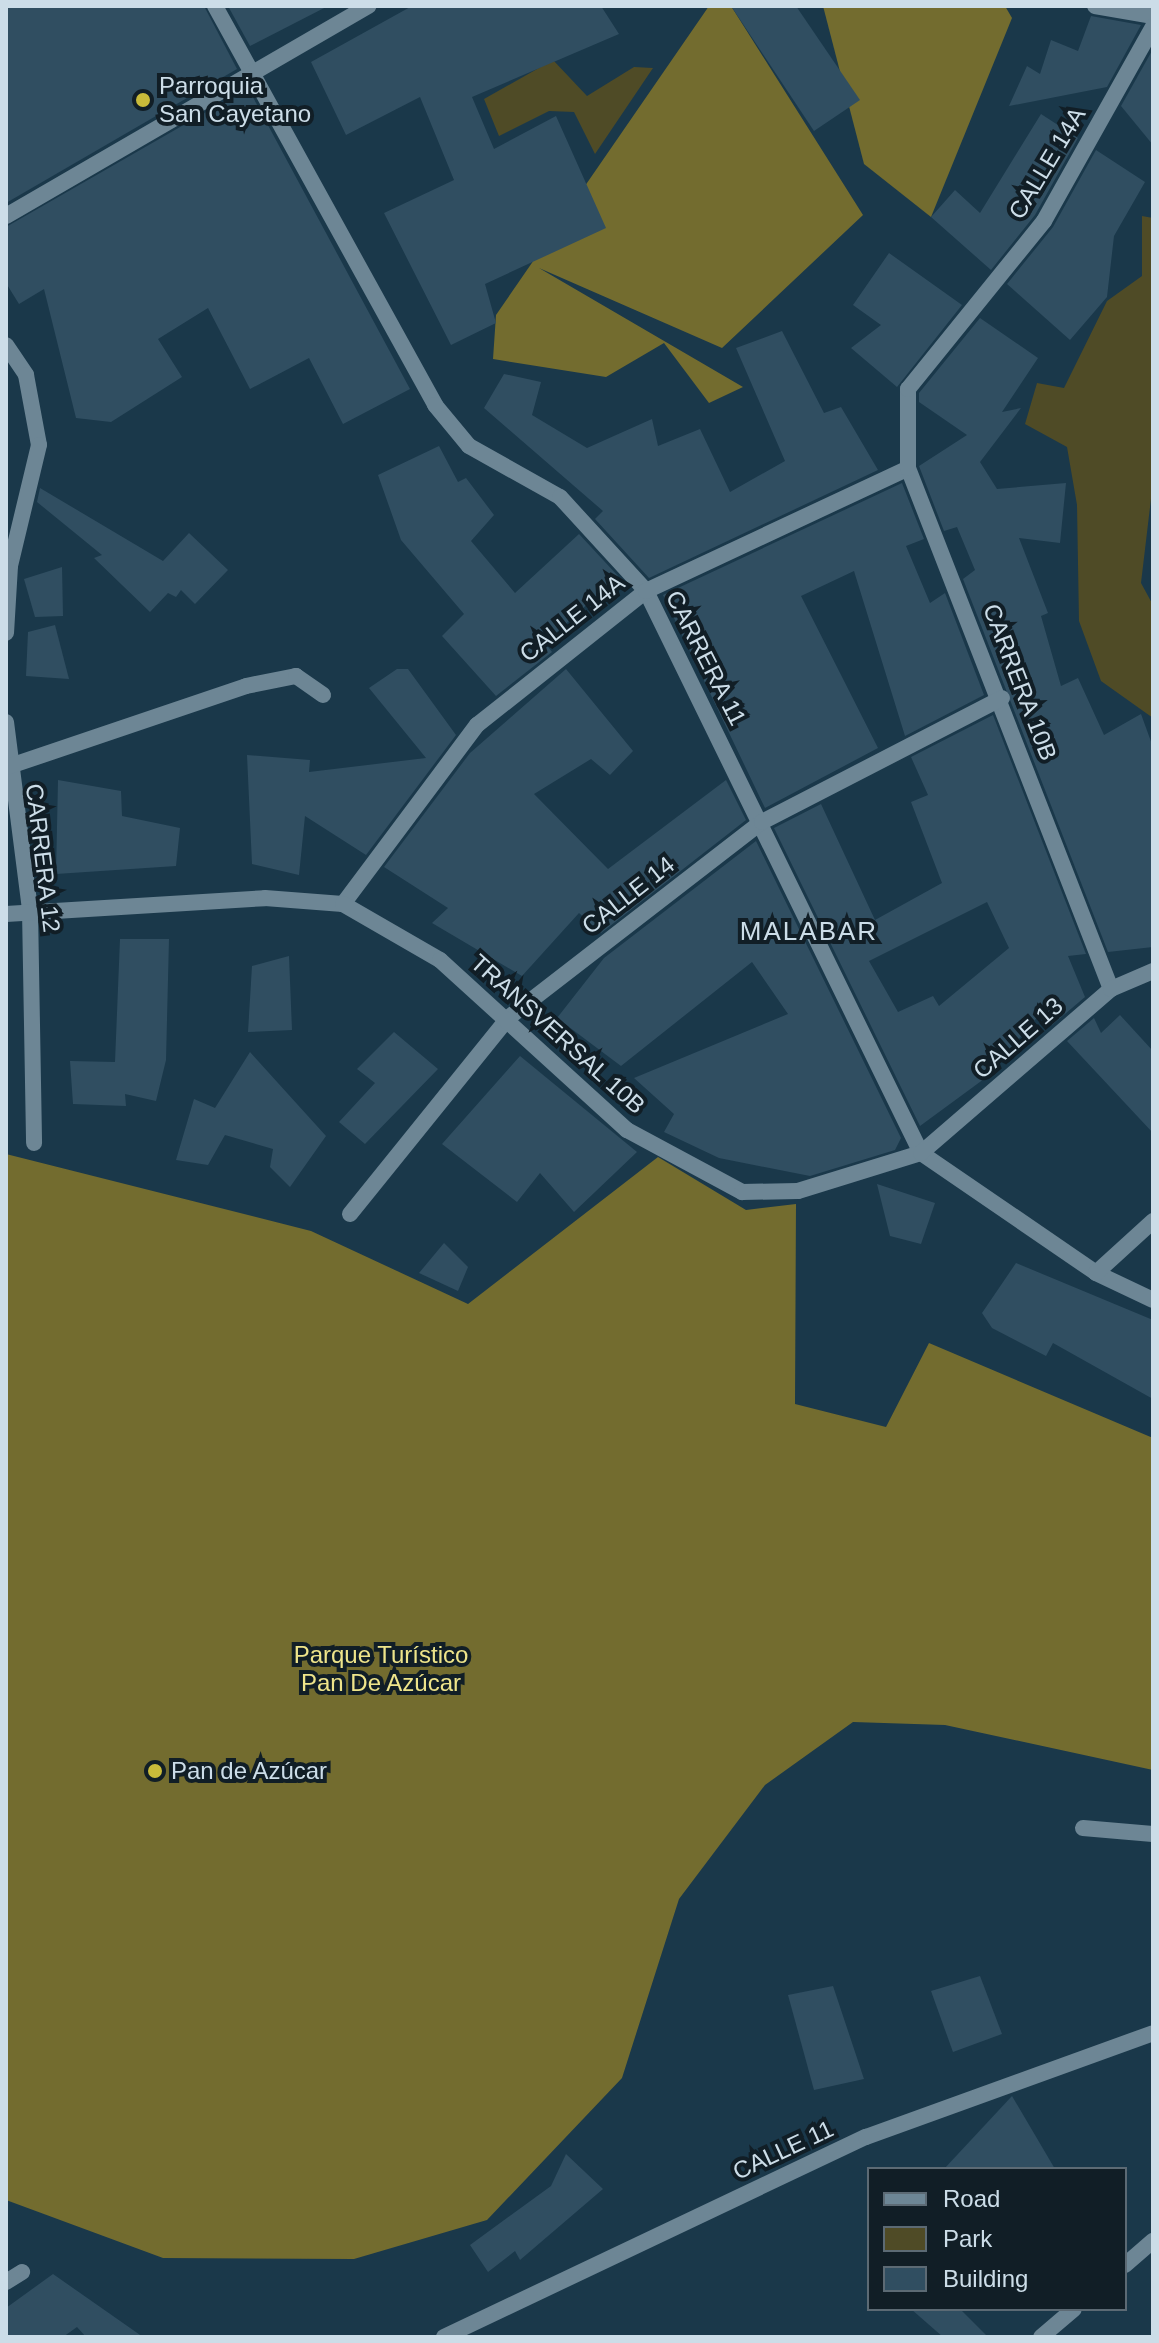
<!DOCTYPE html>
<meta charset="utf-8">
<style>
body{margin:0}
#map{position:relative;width:1159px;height:2343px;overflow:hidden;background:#1a384a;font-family:Arial,sans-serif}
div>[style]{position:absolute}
.green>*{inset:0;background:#4f4b26}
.forest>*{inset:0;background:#736c2f}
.building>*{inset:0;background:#304e61}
.minor>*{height:16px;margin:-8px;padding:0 8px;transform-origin:8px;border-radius:8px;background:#6d8695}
.tertiary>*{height:16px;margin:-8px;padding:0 8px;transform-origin:8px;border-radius:8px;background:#6d8695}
.dots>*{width:22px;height:22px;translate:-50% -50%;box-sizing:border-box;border:4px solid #111e26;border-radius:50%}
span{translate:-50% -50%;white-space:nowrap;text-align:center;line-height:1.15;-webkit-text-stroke:8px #111e26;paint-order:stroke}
.poi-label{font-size:24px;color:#ccdde8}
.left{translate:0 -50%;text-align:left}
.street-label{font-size:24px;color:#ccdde8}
.park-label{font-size:24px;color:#eee48a}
.neighbourhood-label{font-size:26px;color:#ccdde8;letter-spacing:2px}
.frame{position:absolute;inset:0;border:8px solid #ccdde8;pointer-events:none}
.legend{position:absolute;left:867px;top:2167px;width:260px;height:144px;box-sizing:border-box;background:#111e26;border:2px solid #5c6a74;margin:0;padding:10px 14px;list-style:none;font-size:24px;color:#ccdde8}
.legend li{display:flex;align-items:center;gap:16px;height:40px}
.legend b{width:40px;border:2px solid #5c6a74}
</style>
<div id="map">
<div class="green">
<i style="clip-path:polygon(553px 60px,587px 96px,634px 67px,653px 68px,595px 154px,574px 112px,549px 111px,499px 136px,484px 99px)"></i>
<i style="clip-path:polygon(1142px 216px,1153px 218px,1153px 482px,1141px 583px,1153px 605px,1153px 718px,1101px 681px,1079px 621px,1077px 505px,1067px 447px,1025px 424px,1037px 383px,1064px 388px,1107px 301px,1142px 276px)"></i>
</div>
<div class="forest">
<i style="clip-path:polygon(709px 6px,731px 6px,863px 215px,722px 348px,539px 268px,743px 387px,709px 403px,664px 343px,606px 377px,493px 359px,496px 315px)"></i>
<i style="clip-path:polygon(823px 6px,1005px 6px,1012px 18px,931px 217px,864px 164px)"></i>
<i style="clip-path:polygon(6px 1154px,311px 1231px,468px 1304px,658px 1157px,746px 1210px,796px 1204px,795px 1404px,886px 1427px,929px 1343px,1153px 1438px,1153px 1770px,945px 1725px,853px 1722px,765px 1785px,679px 1899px,622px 2078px,487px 2220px,354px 2259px,163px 2258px,6px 2200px)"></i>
</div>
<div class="building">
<i style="clip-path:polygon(6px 6px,204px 6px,237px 69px,6px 203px)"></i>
<i style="clip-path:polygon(228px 6px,328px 6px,250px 46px)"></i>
<i style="clip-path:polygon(412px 6px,601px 6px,619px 34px,472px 97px,494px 149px,556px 116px,606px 228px,485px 284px,496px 323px,451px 345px,384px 213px,454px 180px,420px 97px,346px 135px,311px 62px)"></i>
<i style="clip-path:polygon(731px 6px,796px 6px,860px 100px,814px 131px)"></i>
<i style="clip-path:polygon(1091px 16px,1141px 25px,1107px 87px,1009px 106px,1027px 66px,1040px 74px,1051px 40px,1078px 51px)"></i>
<i style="clip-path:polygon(1153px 49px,1153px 145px,1121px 106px)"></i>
<i style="clip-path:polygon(248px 88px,410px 389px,343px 424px,309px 358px,250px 389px,208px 308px,158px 339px,182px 377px,111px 422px,76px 418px,44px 289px,19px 304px,6px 283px,6px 227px)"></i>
<i style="clip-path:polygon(1041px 114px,1078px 138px,1035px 215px,991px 270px,931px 217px,955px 190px,980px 213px)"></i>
<i style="clip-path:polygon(1096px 150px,1145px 182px,1114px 236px,1107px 297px,1070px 340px,1007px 284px,1053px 227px)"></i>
<i style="clip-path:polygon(889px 253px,962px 305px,897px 387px,851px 348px,881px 325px,853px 305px)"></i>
<i style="clip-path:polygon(980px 318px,1038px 358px,1002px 412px,1021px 408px,980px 462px,997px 489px,1066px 483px,1060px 543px,1019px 538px,1048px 613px,1041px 616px,1061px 686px,1078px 678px,1104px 735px,1141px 714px,1153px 747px,1153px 947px,1108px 952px,963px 579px,975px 570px,957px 527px,944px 531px,919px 466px,967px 435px,919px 402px,919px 393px)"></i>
<i style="clip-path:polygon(782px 331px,824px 413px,841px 407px,878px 470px,649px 578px,595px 519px,603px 511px,484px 408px,504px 374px,541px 382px,532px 415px,587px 448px,652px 419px,658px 446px,700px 429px,730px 492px,785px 461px,736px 348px)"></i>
<i style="clip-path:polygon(439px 446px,458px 482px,466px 478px,494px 515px,471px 541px,515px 593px,579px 534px,618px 576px,545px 643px,552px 652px,496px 696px,442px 636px,464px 614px,401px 540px,378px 475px)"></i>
<i style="clip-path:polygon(902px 483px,924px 539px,906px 546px,930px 603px,945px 593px,984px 695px,905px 736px,854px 571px,801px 596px,878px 748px,765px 808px,663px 595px)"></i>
<i style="clip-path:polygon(40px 488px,163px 561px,189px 533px,228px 570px,195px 604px,181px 590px,176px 597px,168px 593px,150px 612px,94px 558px,102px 555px,37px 502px)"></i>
<i style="clip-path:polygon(62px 567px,63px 616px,35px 617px,24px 579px)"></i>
<i style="clip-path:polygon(55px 625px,69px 679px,26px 676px,28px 632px)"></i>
<i style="clip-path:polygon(397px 669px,408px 669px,456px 735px,366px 855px,305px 816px,299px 875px,252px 864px,247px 755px,310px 760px,309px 772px,426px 758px,369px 688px)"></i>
<i style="clip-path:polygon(566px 669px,633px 751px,610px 775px,591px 759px,534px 794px,608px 869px,726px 780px,746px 820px,601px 933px,579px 913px,522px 976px,432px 923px,448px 908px,384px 867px,470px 753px)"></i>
<i style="clip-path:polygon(evenodd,993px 715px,1086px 954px,1068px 956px,1085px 997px,1052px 1025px,1041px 1013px,984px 1079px,920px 1126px,774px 828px,821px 804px,875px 920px,942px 883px,911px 802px,928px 795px,911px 757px,993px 715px,987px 902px,1009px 948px,939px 1006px,933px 996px,898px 1012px,869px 961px,987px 902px)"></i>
<i style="clip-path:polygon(58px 780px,121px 791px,122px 816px,180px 828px,176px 866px,56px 874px)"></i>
<i style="clip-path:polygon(756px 841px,901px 1138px,895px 1150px,810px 1176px,719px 1158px,664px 1132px,674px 1114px,634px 1078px,788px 1014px,752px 962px,621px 1066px,557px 1018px,604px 958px)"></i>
<i style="clip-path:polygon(120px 939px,169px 939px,166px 1060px,156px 1101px,125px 1094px,126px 1106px,73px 1104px,70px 1061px,115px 1062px)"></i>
<i style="clip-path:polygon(289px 956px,292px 1030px,248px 1032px,252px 966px)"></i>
<i style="clip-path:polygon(1120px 1015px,1153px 1051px,1153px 1133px,1067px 1041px,1094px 1018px,1101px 1033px)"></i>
<i style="clip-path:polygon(394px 1032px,438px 1069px,365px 1144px,339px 1122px,375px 1083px,357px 1069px)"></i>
<i style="clip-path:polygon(250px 1052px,326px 1136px,290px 1187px,270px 1167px,273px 1149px,225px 1135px,208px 1165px,176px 1160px,194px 1099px,215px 1108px)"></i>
<i style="clip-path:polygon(520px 1056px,637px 1152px,574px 1212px,540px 1173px,517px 1202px,442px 1144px)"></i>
<i style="clip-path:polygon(877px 1184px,935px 1203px,921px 1244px,890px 1236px)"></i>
<i style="clip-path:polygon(444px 1243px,468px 1267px,458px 1291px,419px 1273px)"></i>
<i style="clip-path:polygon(1016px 1263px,1153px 1320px,1153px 1399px,1053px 1343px,1046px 1356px,992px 1328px,982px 1313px)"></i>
<i style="clip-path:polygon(980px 1976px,1002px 2034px,953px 2052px,931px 1991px)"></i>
<i style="clip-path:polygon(833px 1986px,864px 2079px,814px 2090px,788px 1995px)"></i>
<i style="clip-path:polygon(1012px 2096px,1055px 2169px,944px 2169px)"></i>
<i style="clip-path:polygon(566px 2154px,603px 2189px,520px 2260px,515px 2251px,488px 2272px,470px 2245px,551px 2186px)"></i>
<i style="clip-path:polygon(53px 2274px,143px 2337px,86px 2337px,77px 2327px,63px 2337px,6px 2337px,6px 2308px)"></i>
<i style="clip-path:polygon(911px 2309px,960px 2309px,988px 2337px,943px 2337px)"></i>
</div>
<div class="minor">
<i style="left:215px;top:6px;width:456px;rotate:61.1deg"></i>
<i style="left:435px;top:405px;width:53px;rotate:50.3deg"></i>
<i style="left:469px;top:446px;width:104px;rotate:29.3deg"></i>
<i style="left:560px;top:497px;width:127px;rotate:47.5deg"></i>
<i style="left:646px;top:591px;width:626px;rotate:63.93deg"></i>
<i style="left:921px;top:1153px;width:212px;rotate:34.4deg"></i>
<i style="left:1096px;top:1273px;width:63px;rotate:25.3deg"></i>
<i style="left:1095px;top:6px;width:59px;rotate:9.8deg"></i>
<i style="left:6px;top:216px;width:419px;rotate:-30.1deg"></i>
<i style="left:6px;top:345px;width:36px;rotate:56deg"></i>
<i style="left:26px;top:375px;width:71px;rotate:79.5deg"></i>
<i style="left:39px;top:445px;width:124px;rotate:103.5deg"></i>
<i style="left:10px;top:566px;width:67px;rotate:93.4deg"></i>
<i style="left:6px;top:722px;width:190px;rotate:82.7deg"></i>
<i style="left:30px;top:910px;width:233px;rotate:89deg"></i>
<i style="left:7px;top:767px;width:252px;rotate:-18.7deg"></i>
<i style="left:246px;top:686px;width:51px;rotate:-11.3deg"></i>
<i style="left:296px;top:676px;width:33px;rotate:35deg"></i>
<i style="left:343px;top:904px;width:224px;rotate:-53.2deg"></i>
<i style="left:477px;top:725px;width:216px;rotate:-38.4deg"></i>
<i style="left:646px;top:591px;width:289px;rotate:-25.1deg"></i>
<i style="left:1111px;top:989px;width:559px;rotate:-111.29deg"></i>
<i style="left:908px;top:468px;width:79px;rotate:-90deg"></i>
<i style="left:908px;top:389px;width:216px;rotate:-51deg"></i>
<i style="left:1044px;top:221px;width:223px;rotate:-60.7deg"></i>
<i style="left:350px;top:1214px;width:252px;rotate:-51.1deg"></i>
<i style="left:508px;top:1018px;width:321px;rotate:-37.7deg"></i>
<i style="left:762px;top:822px;width:270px;rotate:-27.3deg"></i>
<i style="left:1096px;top:1273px;width:77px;rotate:-42.4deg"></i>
<i style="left:1083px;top:1828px;width:70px;rotate:4.9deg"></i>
<i style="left:1125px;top:2265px;width:37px;rotate:-41deg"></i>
<i style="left:6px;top:2282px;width:19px;rotate:-32deg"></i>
<i style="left:444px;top:2337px;width:467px;rotate:-25.4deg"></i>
<i style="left:866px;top:2137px;width:305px;rotate:-19.9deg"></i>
<i style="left:1041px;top:2337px;width:43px;rotate:-40.3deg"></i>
</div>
<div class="tertiary">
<i style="left:6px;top:914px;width:259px;rotate:-3.5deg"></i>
<i style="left:265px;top:898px;width:78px;rotate:4.4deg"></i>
<i style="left:343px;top:904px;width:112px;rotate:30deg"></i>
<i style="left:440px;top:960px;width:253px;rotate:42.3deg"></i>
<i style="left:627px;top:1130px;width:131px;rotate:28.3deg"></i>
<i style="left:742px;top:1192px;width:56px;rotate:-1deg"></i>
<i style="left:798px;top:1191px;width:129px;rotate:-17.2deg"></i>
<i style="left:921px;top:1153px;width:251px;rotate:-40.8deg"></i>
<i style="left:1111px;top:989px;width:46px;rotate:-23.2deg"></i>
</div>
<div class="dots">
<i style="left:143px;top:100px;background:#c9bb3a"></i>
<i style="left:155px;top:1771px;background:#c9bb3a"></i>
</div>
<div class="poi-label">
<span class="left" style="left:159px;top:100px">Parroquia<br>San Cayetano</span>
<span class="left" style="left:171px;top:1771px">Pan de Azúcar</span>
</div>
<div class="street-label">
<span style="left:1047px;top:163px;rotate:-59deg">CALLE 14A</span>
<span style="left:572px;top:618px;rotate:-38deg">CALLE 14A</span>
<span style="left:706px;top:658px;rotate:63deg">CARRERA 11</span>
<span style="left:1020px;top:682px;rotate:69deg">CARRERA 10B</span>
<span style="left:43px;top:858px;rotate:83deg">CARRERA 12</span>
<span style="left:628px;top:895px;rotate:-38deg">CALLE 14</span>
<span style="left:558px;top:1034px;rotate:42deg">TRANSVERSAL 10B</span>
<span style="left:1018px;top:1038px;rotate:-41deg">CALLE 13</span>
<span style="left:783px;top:2150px;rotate:-25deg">CALLE 11</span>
</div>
<div class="park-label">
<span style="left:381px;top:1669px">Parque Turístico<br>Pan De Azúcar</span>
</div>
<div class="neighbourhood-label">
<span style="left:809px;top:932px">MALABAR</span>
</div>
<div class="frame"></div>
<ul class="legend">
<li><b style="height:10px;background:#6d8695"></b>Road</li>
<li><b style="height:22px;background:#4f4b26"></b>Park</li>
<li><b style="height:22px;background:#304e61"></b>Building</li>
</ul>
</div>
